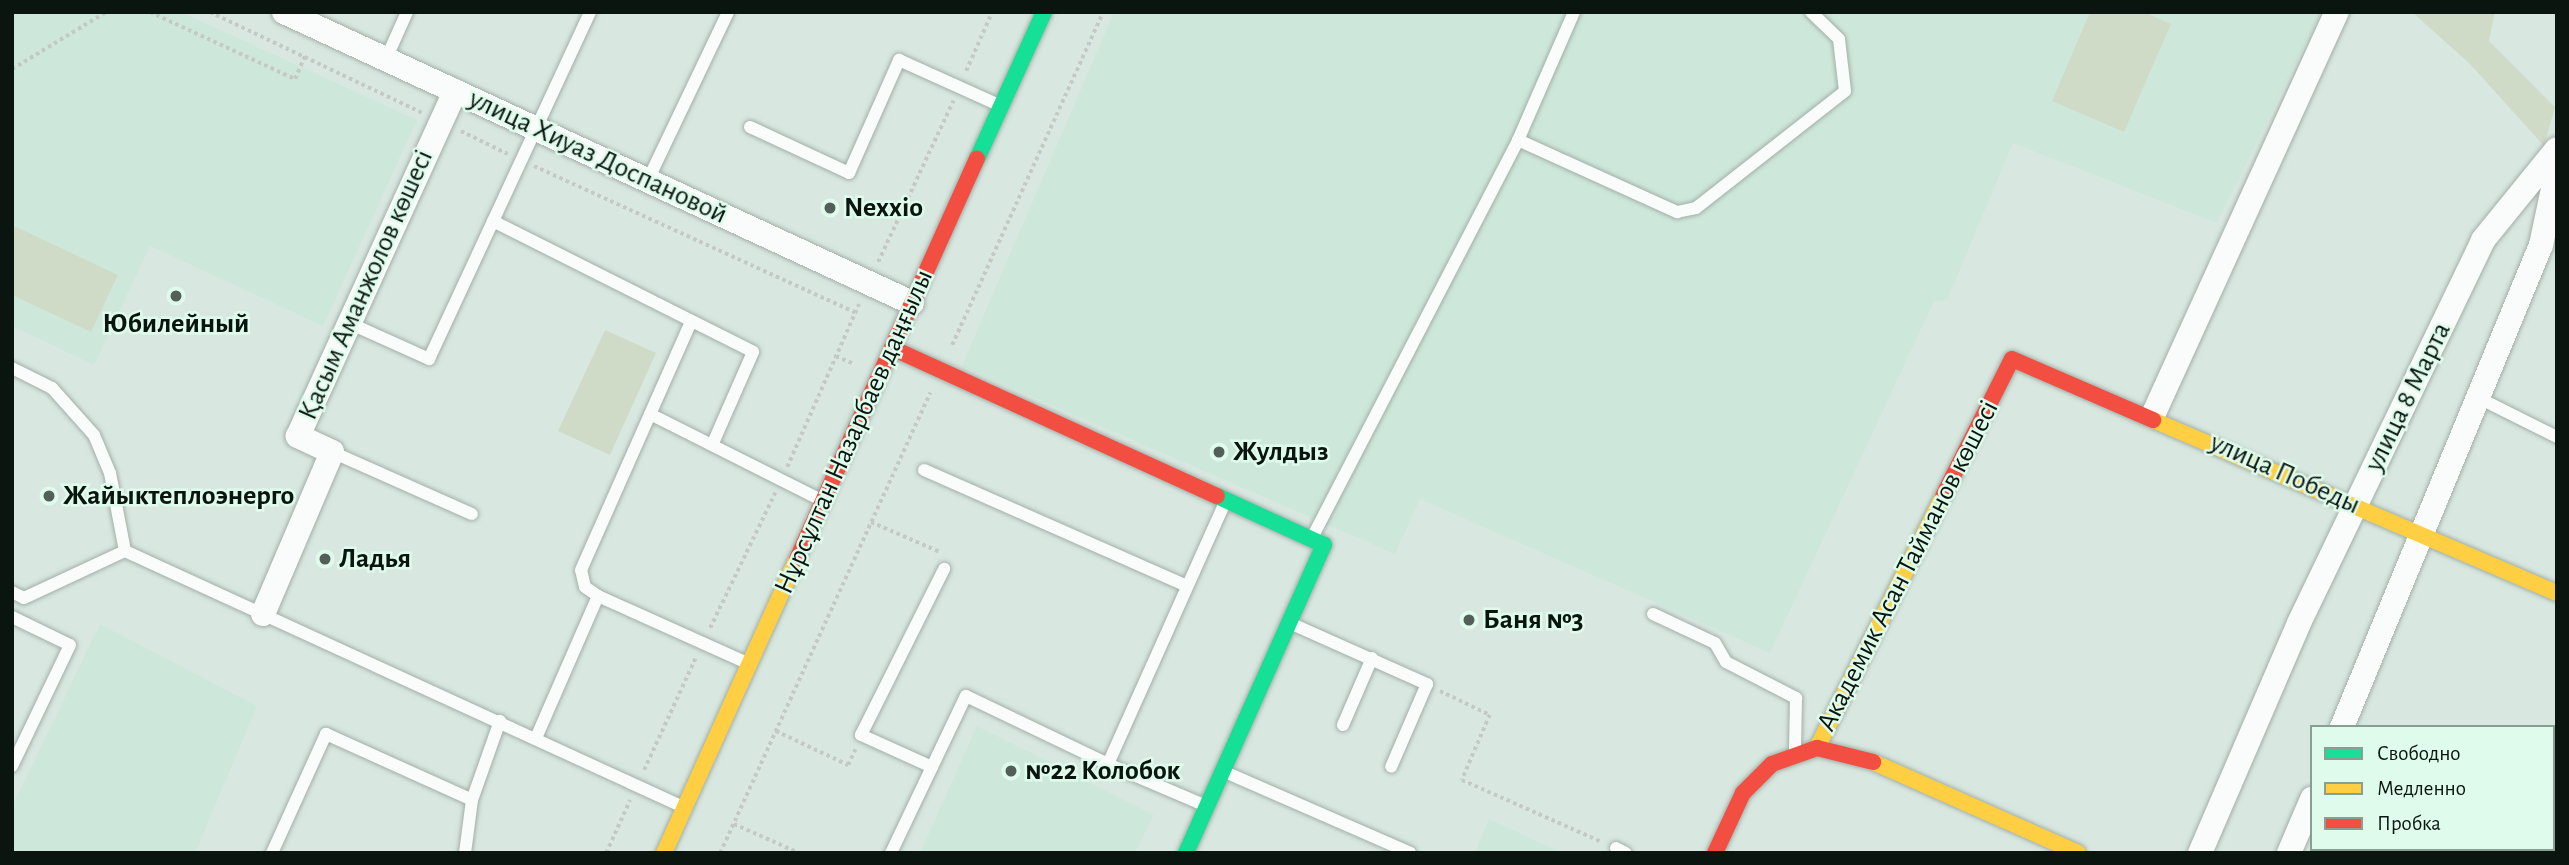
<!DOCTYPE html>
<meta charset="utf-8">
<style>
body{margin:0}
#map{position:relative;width:2569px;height:865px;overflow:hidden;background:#d8e8e0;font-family:"Alegreya Sans",sans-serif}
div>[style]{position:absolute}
.built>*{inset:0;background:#cde8da}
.green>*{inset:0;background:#d0dbc7}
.path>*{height:3.5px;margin-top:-1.75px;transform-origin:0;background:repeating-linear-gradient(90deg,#c4c9c6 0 3.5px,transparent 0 7px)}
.roads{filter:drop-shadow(0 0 2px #a3afa8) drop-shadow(0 0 2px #a3afa8)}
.lane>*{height:12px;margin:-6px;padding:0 6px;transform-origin:6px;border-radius:6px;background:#f9fcfa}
.street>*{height:24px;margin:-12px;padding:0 12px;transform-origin:12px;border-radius:12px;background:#f9fcfa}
.fast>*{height:16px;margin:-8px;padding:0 8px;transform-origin:8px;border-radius:8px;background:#16e098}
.slow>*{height:16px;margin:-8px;padding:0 8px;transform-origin:8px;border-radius:8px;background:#ffcf43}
.jam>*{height:16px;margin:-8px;padding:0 8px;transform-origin:8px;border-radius:8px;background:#f24e42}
.dots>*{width:19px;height:19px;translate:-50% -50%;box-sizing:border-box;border:4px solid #dffbec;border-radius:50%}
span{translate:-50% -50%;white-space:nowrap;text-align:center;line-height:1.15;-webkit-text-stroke:5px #dffbec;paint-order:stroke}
.street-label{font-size:28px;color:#0b1510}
.poi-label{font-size:28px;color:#0b1510;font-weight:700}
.left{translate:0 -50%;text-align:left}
.frame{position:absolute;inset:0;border:14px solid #0b1510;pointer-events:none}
.legend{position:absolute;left:2310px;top:725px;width:245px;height:126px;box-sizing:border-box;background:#dffbec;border:2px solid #8a9f94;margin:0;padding:9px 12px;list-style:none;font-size:21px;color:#0b1510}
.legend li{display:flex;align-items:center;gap:14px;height:35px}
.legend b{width:35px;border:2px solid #8a9f94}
</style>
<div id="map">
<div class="built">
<i style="clip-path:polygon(12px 12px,181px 12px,417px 120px,323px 326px,150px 246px,94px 365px,12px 326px)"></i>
<i style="clip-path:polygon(1114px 12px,2321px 12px,2217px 223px,2013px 143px,1947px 300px,1934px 301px,1770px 653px,1420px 499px,1395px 554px,962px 366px)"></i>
<i style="clip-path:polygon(100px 624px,257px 706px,195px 853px,12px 853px,12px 807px)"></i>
<i style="clip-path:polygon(977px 726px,1154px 815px,1135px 853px,920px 853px)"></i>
<i style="clip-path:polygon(1489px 819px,1562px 853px,1475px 853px)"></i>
</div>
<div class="green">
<i style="clip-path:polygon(2090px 12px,2144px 12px,2171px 24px,2124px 132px,2052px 101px)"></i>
<i style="clip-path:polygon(2412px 12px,2495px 12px,2489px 41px,2555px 107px,2544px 146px,2470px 64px)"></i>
<i style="clip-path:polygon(12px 225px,118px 275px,91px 332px,12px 295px)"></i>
<i style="clip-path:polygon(605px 330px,656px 353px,610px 455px,558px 431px)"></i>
</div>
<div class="path">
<i style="left:150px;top:12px;width:160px;rotate:24.8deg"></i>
<i style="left:295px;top:79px;width:25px;rotate:-67deg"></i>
<i style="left:210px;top:12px;width:236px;rotate:25.4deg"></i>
<i style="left:12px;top:69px;width:110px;rotate:-31.2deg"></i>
<i style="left:966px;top:71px;width:64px;rotate:-66.2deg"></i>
<i style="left:461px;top:131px;width:52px;rotate:26.1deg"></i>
<i style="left:534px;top:166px;width:353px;rotate:24.5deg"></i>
<i style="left:878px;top:262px;width:178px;rotate:-65deg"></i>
<i style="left:952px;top:345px;width:366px;rotate:-65.6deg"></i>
<i style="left:836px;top:356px;width:20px;rotate:24deg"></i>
<i style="left:787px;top:467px;width:178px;rotate:-66.2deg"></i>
<i style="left:871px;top:522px;width:75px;rotate:23.5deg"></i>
<i style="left:710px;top:628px;width:150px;rotate:-64.3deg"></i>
<i style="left:1440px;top:691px;width:55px;rotate:25.6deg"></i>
<i style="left:1490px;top:715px;width:71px;rotate:113.3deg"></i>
<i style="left:1462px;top:780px;width:153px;rotate:23.9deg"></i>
<i style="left:776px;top:731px;width:80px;rotate:25.3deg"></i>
<i style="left:848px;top:765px;width:17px;rotate:-65deg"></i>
<i style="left:644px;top:770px;width:124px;rotate:-65.3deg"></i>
<i style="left:734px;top:824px;width:71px;rotate:24deg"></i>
<i style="left:606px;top:853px;width:58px;rotate:-65.6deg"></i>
<i style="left:720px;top:853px;width:506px;rotate:-65.46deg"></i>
</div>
<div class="roads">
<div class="lane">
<i style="left:1574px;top:12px;width:140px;rotate:113.6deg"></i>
<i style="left:1518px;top:140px;width:175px;rotate:24.4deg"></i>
<i style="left:1677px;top:212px;width:19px;rotate:-12deg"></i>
<i style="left:1696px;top:208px;width:189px;rotate:-38.1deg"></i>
<i style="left:1845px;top:91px;width:52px;rotate:-96.6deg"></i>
<i style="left:1839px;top:39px;width:39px;rotate:-136deg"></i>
<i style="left:386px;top:59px;width:51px;rotate:-65.9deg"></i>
<i style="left:750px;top:127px;width:109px;rotate:24.9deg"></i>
<i style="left:849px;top:173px;width:124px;rotate:-66.1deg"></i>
<i style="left:899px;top:60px;width:112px;rotate:24.3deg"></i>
<i style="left:648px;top:180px;width:186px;rotate:-64.5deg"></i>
<i style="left:493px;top:221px;width:291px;rotate:26.7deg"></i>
<i style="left:753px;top:352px;width:99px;rotate:113.7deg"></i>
<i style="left:349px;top:323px;width:88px;rotate:24.2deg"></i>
<i style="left:429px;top:359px;width:383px;rotate:-65.1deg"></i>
<i style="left:12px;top:368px;width:45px;rotate:26.6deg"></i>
<i style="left:52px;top:388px;width:63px;rotate:48.2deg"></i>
<i style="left:94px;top:435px;width:41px;rotate:67.2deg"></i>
<i style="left:110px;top:473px;width:79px;rotate:79.1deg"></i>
<i style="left:2481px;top:399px;width:85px;rotate:26.6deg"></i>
<i style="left:650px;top:414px;width:194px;rotate:26.7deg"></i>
<i style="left:332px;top:452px;width:153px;rotate:23.9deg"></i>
<i style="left:924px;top:470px;width:287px;rotate:23.8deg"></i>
<i style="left:1313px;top:536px;width:446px;rotate:-62.6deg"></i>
<i style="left:12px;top:592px;width:13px;rotate:27deg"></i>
<i style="left:24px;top:598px;width:111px;rotate:-25deg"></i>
<i style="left:125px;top:551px;width:612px;rotate:24.64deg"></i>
<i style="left:598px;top:596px;width:16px;rotate:-145deg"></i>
<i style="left:585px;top:587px;width:17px;rotate:-103deg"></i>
<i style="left:581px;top:570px;width:271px;rotate:-66.1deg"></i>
<i style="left:1653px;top:614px;width:68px;rotate:25.1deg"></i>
<i style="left:1715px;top:643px;width:22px;rotate:60deg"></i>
<i style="left:1726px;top:662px;width:79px;rotate:27.2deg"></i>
<i style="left:1796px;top:698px;width:54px;rotate:91.1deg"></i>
<i style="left:12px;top:617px;width:64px;rotate:25.8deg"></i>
<i style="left:70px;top:645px;width:134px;rotate:115.6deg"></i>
<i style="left:1292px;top:624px;width:148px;rotate:24deg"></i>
<i style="left:1427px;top:684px;width:90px;rotate:113.4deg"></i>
<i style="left:1343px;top:725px;width:73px;rotate:-66.6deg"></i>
<i style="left:536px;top:738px;width:155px;rotate:-66.4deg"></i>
<i style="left:598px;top:596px;width:166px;rotate:24.2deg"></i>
<i style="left:932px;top:767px;width:78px;rotate:-155.7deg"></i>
<i style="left:861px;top:735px;width:186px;rotate:-63.4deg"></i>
<i style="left:1225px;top:772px;width:202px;rotate:23.6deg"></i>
<i style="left:1204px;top:805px;width:104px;rotate:-156.9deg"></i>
<i style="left:1108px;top:764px;width:287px;rotate:-65.9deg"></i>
<i style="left:1616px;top:848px;width:11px;rotate:27deg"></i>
<i style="left:272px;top:853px;width:131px;rotate:-65.6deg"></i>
<i style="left:326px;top:734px;width:160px;rotate:24.3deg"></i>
<i style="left:465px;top:853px;width:53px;rotate:-82.5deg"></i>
<i style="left:472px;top:800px;width:84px;rotate:-70.5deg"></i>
<i style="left:891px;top:853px;width:174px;rotate:-64.5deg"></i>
<i style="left:966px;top:696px;width:157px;rotate:25.6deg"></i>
</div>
<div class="street">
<i style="left:284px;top:12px;width:692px;rotate:24.86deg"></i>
<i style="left:2153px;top:415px;width:443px;rotate:-65.5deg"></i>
<i style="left:263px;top:614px;width:176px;rotate:-66.9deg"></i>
<i style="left:332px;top:452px;width:38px;rotate:-155deg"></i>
<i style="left:298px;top:436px;width:379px;rotate:-65.5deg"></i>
<i style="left:2342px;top:727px;width:521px;rotate:-67.57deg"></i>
<i style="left:2541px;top:245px;width:77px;rotate:-78deg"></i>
<i style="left:2200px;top:853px;width:250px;rotate:-66.7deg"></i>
<i style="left:2299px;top:623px;width:425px;rotate:-64.3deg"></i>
<i style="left:2483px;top:240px;width:117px;rotate:-50.9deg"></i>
<i style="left:2289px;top:853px;width:59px;rotate:-66.9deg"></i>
</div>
<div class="fast">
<i style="left:977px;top:159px;width:162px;rotate:-65.5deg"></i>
<i style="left:1186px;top:853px;width:338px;rotate:-65.9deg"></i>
<i style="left:1324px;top:545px;width:118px;rotate:-155.4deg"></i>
</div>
<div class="slow">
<i style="left:2153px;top:420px;width:439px;rotate:23.2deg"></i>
<i style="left:1817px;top:748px;width:282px;rotate:-63.4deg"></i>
<i style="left:1873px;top:762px;width:224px;rotate:23.9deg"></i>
<i style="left:664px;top:853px;width:323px;rotate:-65.7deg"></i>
</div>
<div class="jam">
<i style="left:892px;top:348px;width:357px;rotate:24.5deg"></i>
<i style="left:1943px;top:496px;width:153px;rotate:-63.3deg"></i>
<i style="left:2012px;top:359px;width:154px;rotate:23.4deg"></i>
<i style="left:797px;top:559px;width:439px;rotate:-65.8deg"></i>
<i style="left:1715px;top:853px;width:66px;rotate:-65deg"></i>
<i style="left:1743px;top:793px;width:41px;rotate:-45deg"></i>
<i style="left:1772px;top:764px;width:48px;rotate:-19.6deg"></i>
<i style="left:1817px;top:748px;width:58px;rotate:14deg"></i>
</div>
</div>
<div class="dots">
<i style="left:830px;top:208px;background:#535f59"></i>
<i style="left:176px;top:296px;background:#535f59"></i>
<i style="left:1219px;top:452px;background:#535f59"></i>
<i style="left:49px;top:496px;background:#535f59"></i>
<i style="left:325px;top:559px;background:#535f59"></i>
<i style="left:1469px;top:620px;background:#535f59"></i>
<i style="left:1011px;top:771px;background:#535f59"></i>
</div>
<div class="street-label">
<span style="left:598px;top:157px;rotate:25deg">улица Хиуаз Доспановой</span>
<span style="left:366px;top:285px;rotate:-66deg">Қасым Аманжолов көшесі</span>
<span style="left:2408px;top:397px;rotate:-64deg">улица 8 Марта</span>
<span style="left:854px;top:432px;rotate:-66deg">Нұрсұлтан Назарбаев даңғылы</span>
<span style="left:2285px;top:474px;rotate:24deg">улица Победы</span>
<span style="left:1908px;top:566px;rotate:-63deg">Академик Асан Тайманов көшесі</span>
</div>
<div class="poi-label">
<span class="left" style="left:844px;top:208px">Nexxio</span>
<span style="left:176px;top:324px">Юбилейный</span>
<span class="left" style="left:1233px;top:452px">Жулдыз</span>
<span class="left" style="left:63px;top:496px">Жайыктеплоэнерго</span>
<span class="left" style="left:339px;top:559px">Ладья</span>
<span class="left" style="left:1483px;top:620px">Баня №3</span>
<span class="left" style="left:1025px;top:771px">№22 Колобок</span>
</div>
<div class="frame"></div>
<ul class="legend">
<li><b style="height:9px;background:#16e098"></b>Свободно</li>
<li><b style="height:9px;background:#ffcf43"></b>Медленно</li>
<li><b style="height:9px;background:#f24e42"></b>Пробка</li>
</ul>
</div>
